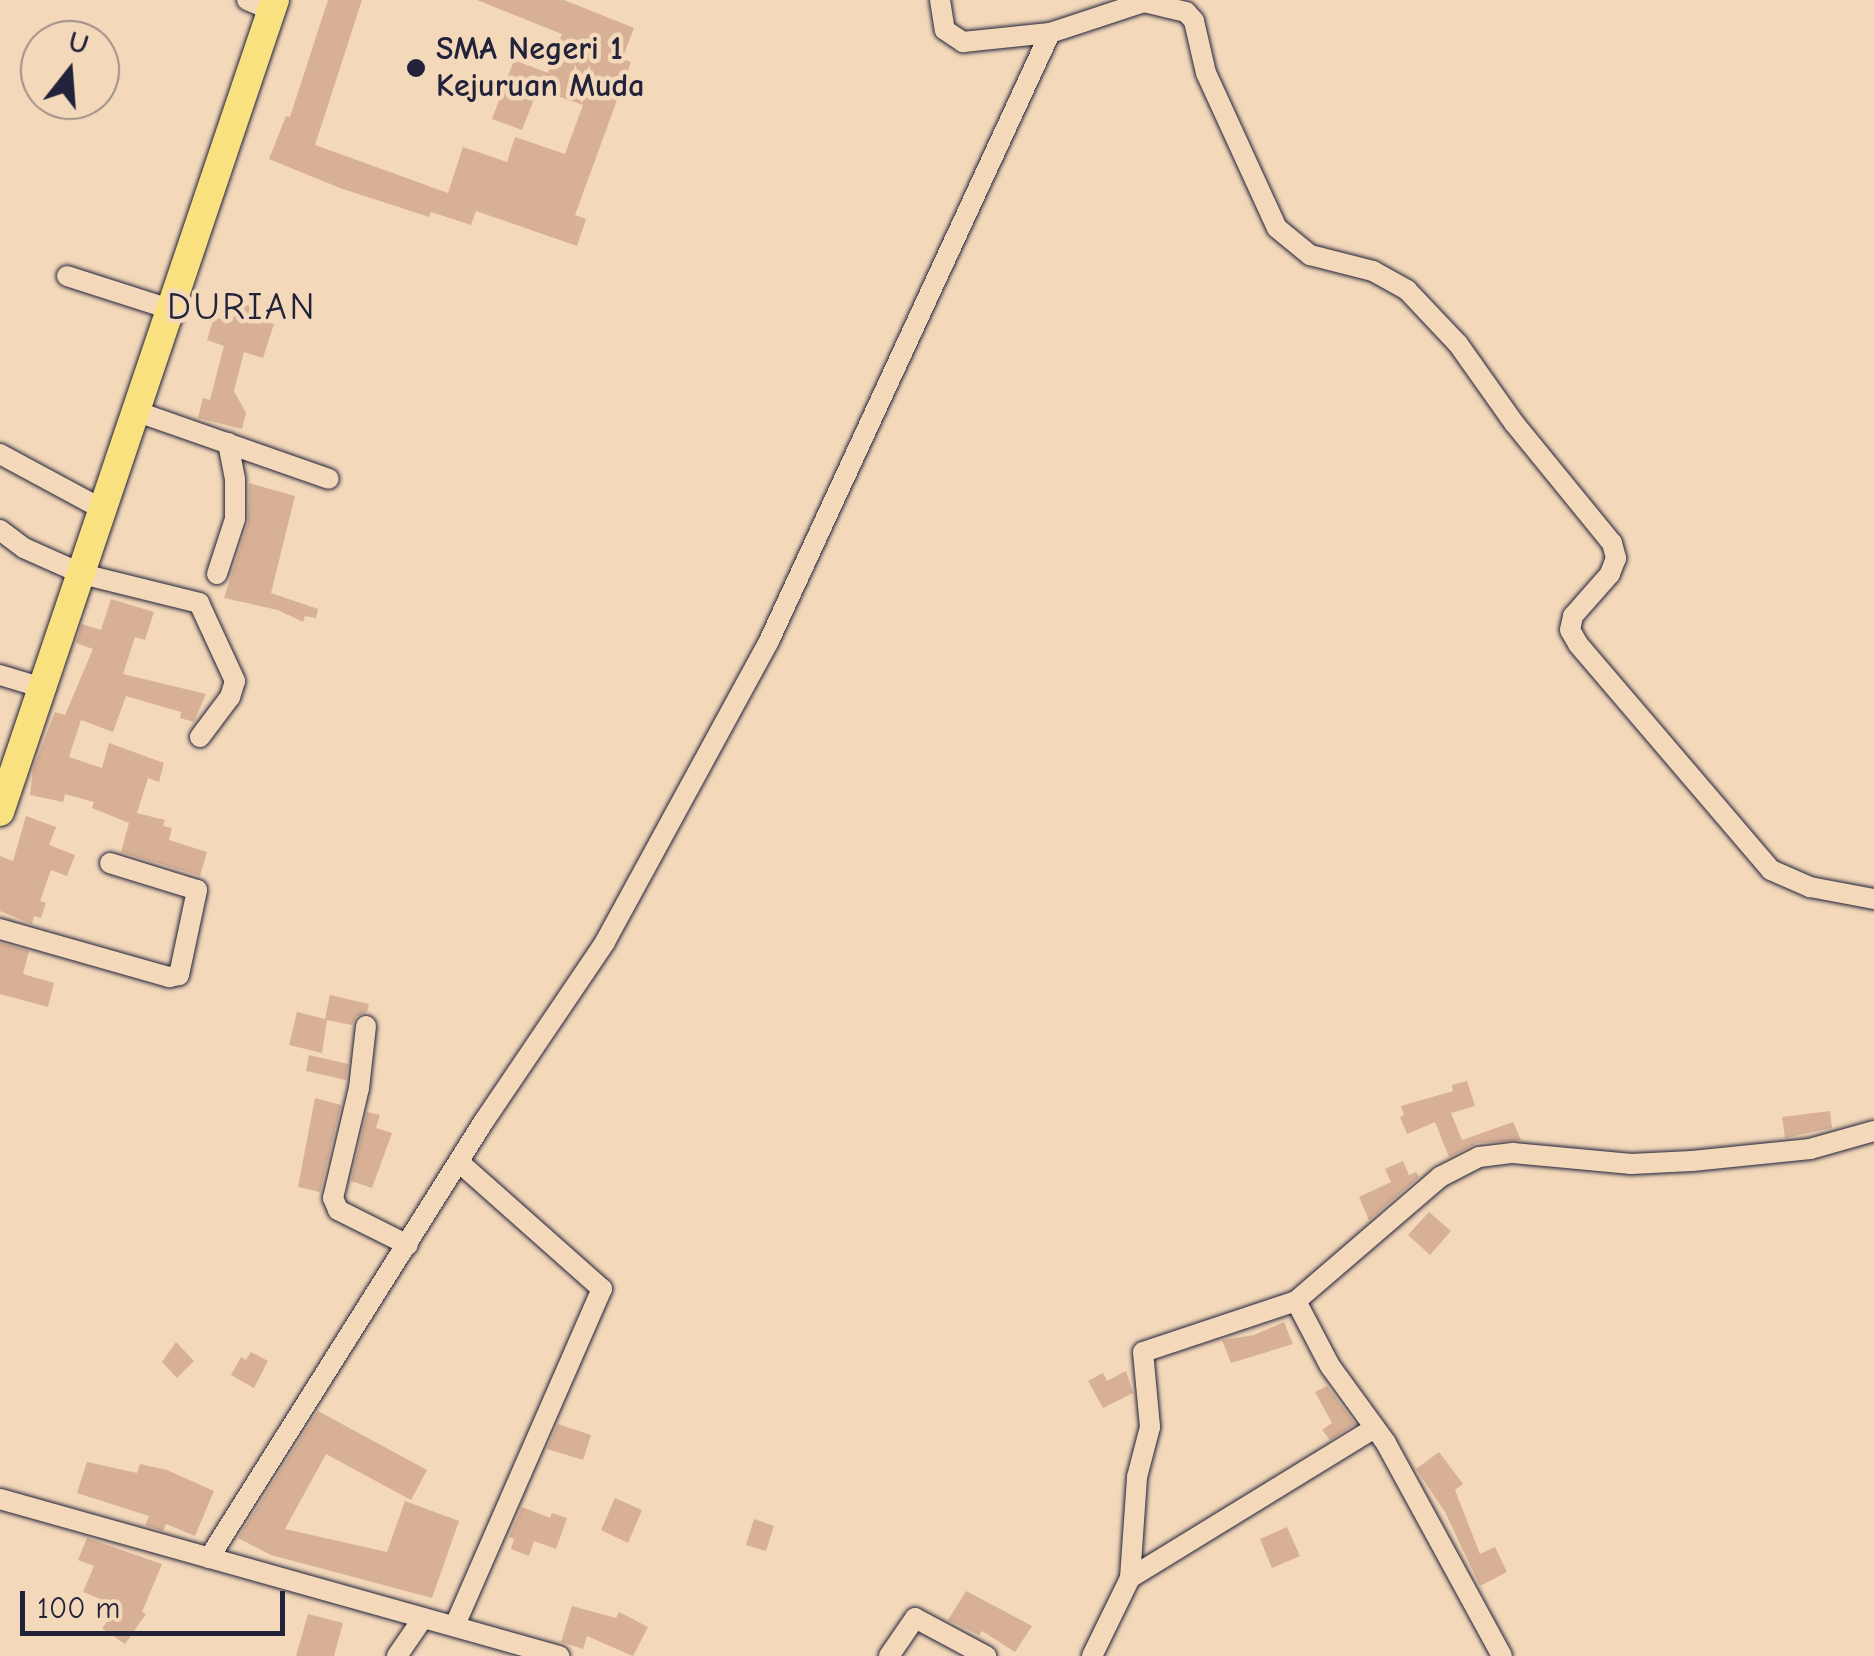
<!DOCTYPE html>
<style>
body{margin:0}
#map{position:relative;width:1874px;height:1656px;overflow:hidden;background:#f3d8ba;font-family:"Comic Neue",sans-serif}
div>[style]{position:absolute}
.building>*{inset:0;background:#d8b096}
.roads{filter:drop-shadow(0 0 2px #22223b) drop-shadow(0 0 2px #22223b)}
.minor>*{height:20px;margin:-10px;padding:0 10px;transform-origin:10px;border-radius:10px;background:#f3d8ba}
.major>*{height:28px;margin:-14px;padding:0 14px;transform-origin:14px;border-radius:14px;background:#fae180}
.dots>*{width:28px;height:28px;translate:-50% -50%;box-sizing:border-box;border:5px solid #f3d8ba;border-radius:50%}
span{translate:-50% -50%;white-space:nowrap;text-align:center;line-height:1.15;-webkit-text-stroke:9px #f3d8ba;paint-order:stroke}
.poi-label{font-size:32px;color:#22223b;font-weight:700}
.left{translate:0 -50%;text-align:left}
.quarter-label{font-size:38px;color:#22223b;letter-spacing:2.5px}
.north{position:absolute;left:20px;top:20px;width:100px;height:100px;box-sizing:border-box;background:#f3d8ba;border:2px solid #9f8f87;border-radius:50%;rotate:17deg;font-size:28px;font-weight:700;line-height:40px;text-align:center;color:#22223b}
.north::after{content:'';display:block;margin:auto;width:35px;height:45px;background:#22223b;clip-path:polygon(50% 0,100% 100%,50% 72%,0 100%)}
.scale{position:absolute;left:20px;top:1591px;width:265px;height:45px;box-sizing:border-box;border:5px solid #22223b;border-top:0;padding-left:12px;font-size:30px;line-height:35px;white-space:nowrap;color:#22223b;-webkit-text-stroke:8px #f3d8ba;paint-order:stroke}
</style>
<div id="map">
<div class="building">
<i style="clip-path:polygon(328px 0,362px 0,315px 145px,448px 193px,463px 147px,507px 162px,515px 137px,565px 154px,583px 105px,538px 89px,522px 130px,492px 119px,514px 60px,548px 73px,562px 34px,477px 0,564px 0,634px 28px,622px 59px,631px 62px,575px 215px,586px 219px,577px 246px,476px 211px,471px 225px,431px 212px,429px 217px,340px 188px,269px 159px,286px 116px,290px 117px)"></i>
<i style="clip-path:polygon(238px 302px,260px 309px,257px 319px,274px 324px,263px 358px,244px 352px,234px 391px,246px 413px,242px 429px,198px 418px,203px 398px,210px 400px,224px 346px,207px 340px,214px 317px,232px 322px)"></i>
<i style="clip-path:polygon(249px 483px,295px 496px,271px 593px,318px 609px,316px 618px,305px 616px,303px 622px,278px 610px,224px 598px,248px 523px)"></i>
<i style="clip-path:polygon(111px 599px,154px 612px,145px 640px,135px 637px,123px 674px,206px 694px,194px 722px,180px 718px,181px 712px,126px 696px,113px 732px,81px 720px,69px 757px,102px 768px,109px 743px,164px 763px,159px 782px,148px 778px,137px 813px,165px 820px,163px 826px,172px 828px,169px 840px,207px 852px,200px 876px,121px 852px,129px 823px,92px 808px,94px 802px,65px 794px,63px 802px,30px 795px,33px 769px,55px 712px,65px 715px,93px 649px,76px 643px,82px 624px,101px 630px)"></i>
<i style="clip-path:polygon(26px 816px,56px 827px,49px 845px,75px 855px,67px 876px,51px 870px,40px 901px,46px 903px,41px 918px,34px 916px,32px 924px,0 911px,0 856px,13px 861px)"></i>
<i style="clip-path:polygon(0 943px,29px 951px,23px 974px,54px 983px,48px 1007px,0 994px)"></i>
<i style="clip-path:polygon(330px 995px,369px 1004px,367px 1012px,356px 1017px,352px 1025px,327px 1020px,322px 1053px,289px 1045px,297px 1012px,325px 1019px)"></i>
<i style="clip-path:polygon(309px 1055px,348px 1064px,346px 1080px,306px 1071px)"></i>
<i style="clip-path:polygon(1467px 1081px,1475px 1106px,1451px 1113px,1462px 1140px,1513px 1122px,1521px 1140px,1477px 1143px,1449px 1157px,1435px 1122px,1407px 1134px,1400px 1117px,1404px 1115px,1401px 1106px,1453px 1091px,1452px 1085px)"></i>
<i style="clip-path:polygon(315px 1098px,341px 1105px,320px 1192px,298px 1187px)"></i>
<i style="clip-path:polygon(1830px 1111px,1832px 1128px,1785px 1138px,1782px 1117px)"></i>
<i style="clip-path:polygon(367px 1112px,380px 1115px,376px 1128px,392px 1133px,372px 1188px,351px 1181px)"></i>
<i style="clip-path:polygon(1403px 1161px,1409px 1175px,1416px 1172px,1419px 1177px,1369px 1220px,1359px 1197px,1391px 1182px,1385px 1169px)"></i>
<i style="clip-path:polygon(1429px 1212px,1451px 1231px,1430px 1255px,1408px 1235px)"></i>
<i style="clip-path:polygon(1284px 1322px,1293px 1344px,1231px 1363px,1222px 1340px,1254px 1335px)"></i>
<i style="clip-path:polygon(176px 1342px,194px 1361px,177px 1378px,162px 1362px)"></i>
<i style="clip-path:polygon(251px 1352px,268px 1361px,254px 1388px,231px 1375px,241px 1357px,246px 1360px)"></i>
<i style="clip-path:polygon(1126px 1371px,1133px 1393px,1103px 1408px,1088px 1381px,1103px 1373px,1107px 1381px)"></i>
<i style="clip-path:polygon(1327px 1386px,1355px 1424px,1330px 1440px,1322px 1430px,1332px 1423px,1315px 1392px)"></i>
<i style="clip-path:polygon(318px 1411px,427px 1470px,411px 1500px,326px 1454px,285px 1529px,387px 1552px,405px 1501px,459px 1521px,432px 1598px,271px 1555px,238px 1538px)"></i>
<i style="clip-path:polygon(558px 1424px,591px 1435px,583px 1460px,547px 1449px)"></i>
<i style="clip-path:polygon(1439px 1452px,1463px 1484px,1455px 1490px,1480px 1554px,1495px 1547px,1507px 1572px,1480px 1586px,1445px 1512px,1416px 1469px)"></i>
<i style="clip-path:polygon(87px 1462px,137px 1473px,140px 1464px,167px 1470px,214px 1491px,195px 1536px,166px 1524px,163px 1531px,145px 1525px,149px 1516px,77px 1493px)"></i>
<i style="clip-path:polygon(615px 1498px,642px 1510px,628px 1543px,601px 1530px)"></i>
<i style="clip-path:polygon(522px 1507px,550px 1518px,552px 1513px,567px 1518px,556px 1549px,534px 1541px,529px 1556px,511px 1549px,514px 1539px,509px 1537px)"></i>
<i style="clip-path:polygon(754px 1519px,774px 1526px,766px 1551px,746px 1545px)"></i>
<i style="clip-path:polygon(1287px 1527px,1300px 1556px,1272px 1568px,1260px 1539px)"></i>
<i style="clip-path:polygon(87px 1538px,162px 1564px,142px 1612px,146px 1614px,125px 1644px,102px 1628px,110px 1618px,103px 1614px,108px 1602px,83px 1592px,94px 1566px,78px 1560px)"></i>
<i style="clip-path:polygon(966px 1591px,1032px 1626px,1015px 1652px,982px 1631px,979px 1635px,948px 1620px)"></i>
<i style="clip-path:polygon(572px 1606px,616px 1618px,619px 1612px,648px 1627px,633px 1656px,587px 1636px,583px 1649px,561px 1642px)"></i>
<i style="clip-path:polygon(308px 1614px,343px 1623px,334px 1656px,296px 1656px)"></i>
</div>
<div class="roads">
<div class="minor">
<i style="left:247px;top:0;width:26px;rotate:23deg"></i>
<i style="left:940px;top:0;width:30px;rotate:81deg"></i>
<i style="left:945px;top:30px;width:22px;rotate:34deg"></i>
<i style="left:963px;top:42px;width:87px;rotate:-5.9deg"></i>
<i style="left:1050px;top:33px;width:99px;rotate:-18.3deg"></i>
<i style="left:1144px;top:2px;width:43px;rotate:13.4deg"></i>
<i style="left:1186px;top:12px;width:12px;rotate:48deg"></i>
<i style="left:1194px;top:21px;width:53px;rotate:77deg"></i>
<i style="left:1206px;top:73px;width:170px;rotate:65.4deg"></i>
<i style="left:1277px;top:228px;width:43px;rotate:39.3deg"></i>
<i style="left:1310px;top:255px;width:65px;rotate:14.3deg"></i>
<i style="left:1373px;top:271px;width:39px;rotate:29deg"></i>
<i style="left:1407px;top:290px;width:74px;rotate:46.6deg"></i>
<i style="left:1458px;top:344px;width:97px;rotate:54.7deg"></i>
<i style="left:1514px;top:423px;width:155px;rotate:50.8deg"></i>
<i style="left:1612px;top:543px;width:16px;rotate:75deg"></i>
<i style="left:1616px;top:558px;width:17px;rotate:111deg"></i>
<i style="left:1610px;top:574px;width:56px;rotate:131.4deg"></i>
<i style="left:1573px;top:616px;width:14px;rotate:102deg"></i>
<i style="left:1570px;top:630px;width:16px;rotate:60deg"></i>
<i style="left:1578px;top:644px;width:297px;rotate:49.5deg"></i>
<i style="left:1771px;top:870px;width:43px;rotate:23.6deg"></i>
<i style="left:1810px;top:887px;width:65px;rotate:10.6deg"></i>
<i style="left:67px;top:276px;width:111px;rotate:17.8deg"></i>
<i style="left:138px;top:412px;width:202px;rotate:19.3deg"></i>
<i style="left:0;top:454px;width:118px;rotate:28.3deg"></i>
<i style="left:0;top:530px;width:30px;rotate:37deg"></i>
<i style="left:24px;top:548px;width:64px;rotate:24.1deg"></i>
<i style="left:82px;top:574px;width:121px;rotate:13.9deg"></i>
<i style="left:199px;top:603px;width:86px;rotate:65.2deg"></i>
<i style="left:235px;top:681px;width:17px;rotate:107deg"></i>
<i style="left:230px;top:697px;width:50px;rotate:126.9deg"></i>
<i style="left:217px;top:574px;width:58px;rotate:-71.9deg"></i>
<i style="left:235px;top:519px;width:40px;rotate:-90deg"></i>
<i style="left:235px;top:479px;width:37px;rotate:-101deg"></i>
<i style="left:0;top:675px;width:45px;rotate:16.8deg"></i>
<i style="left:0;top:929px;width:176px;rotate:15.9deg"></i>
<i style="left:169px;top:977px;width:10px;rotate:-11deg"></i>
<i style="left:179px;top:975px;width:87px;rotate:-78deg"></i>
<i style="left:197px;top:890px;width:91px;rotate:-162.8deg"></i>
<i style="left:366px;top:1026px;width:62px;rotate:96.4deg"></i>
<i style="left:359px;top:1088px;width:113px;rotate:103.3deg"></i>
<i style="left:333px;top:1198px;width:13px;rotate:67deg"></i>
<i style="left:338px;top:1210px;width:78px;rotate:26.6deg"></i>
<i style="left:0;top:1499px;width:581px;rotate:15.69deg"></i>
<i style="left:209px;top:1558px;width:516px;rotate:-57.82deg"></i>
<i style="left:484px;top:1121px;width:216px;rotate:-55.9deg"></i>
<i style="left:605px;top:942px;width:343px;rotate:-61.4deg"></i>
<i style="left:769px;top:641px;width:670px;rotate:-65.19deg"></i>
<i style="left:1130px;top:1578px;width:287px;rotate:-31.5deg"></i>
<i style="left:455px;top:1625px;width:367px;rotate:-66.4deg"></i>
<i style="left:602px;top:1289px;width:191px;rotate:-138.4deg"></i>
<i style="left:397px;top:1656px;width:46px;rotate:-55.6deg"></i>
<i style="left:889px;top:1656px;width:46px;rotate:-55.6deg"></i>
<i style="left:915px;top:1618px;width:81px;rotate:28.2deg"></i>
<i style="left:1092px;top:1656px;width:87px;rotate:-64deg"></i>
<i style="left:1130px;top:1578px;width:101px;rotate:-86deg"></i>
<i style="left:1137px;top:1477px;width:52px;rotate:-75.4deg"></i>
<i style="left:1150px;top:1427px;width:75px;rotate:-95.3deg"></i>
<i style="left:1143px;top:1352px;width:161px;rotate:-18.4deg"></i>
<i style="left:1502px;top:1656px;width:243px;rotate:-118.6deg"></i>
<i style="left:1386px;top:1443px;width:95px;rotate:-126deg"></i>
<i style="left:1330px;top:1366px;width:73px;rotate:-117.6deg"></i>
<i style="left:1296px;top:1301px;width:190px;rotate:-40.7deg"></i>
<i style="left:1440px;top:1177px;width:44px;rotate:-27.1deg"></i>
<i style="left:1479px;top:1157px;width:34px;rotate:-7deg"></i>
<i style="left:1513px;top:1153px;width:119px;rotate:5.3deg"></i>
<i style="left:1631px;top:1164px;width:61px;rotate:-2.8deg"></i>
<i style="left:1692px;top:1161px;width:119px;rotate:-5.8deg"></i>
<i style="left:1810px;top:1149px;width:66px;rotate:-15.7deg"></i>
</div>
<div class="major">
<i style="left:0;top:812px;width:857px;rotate:-71.29deg"></i>
</div>
</div>
<div class="dots">
<i style="left:416px;top:68px;background:#22223b"></i>
</div>
<div class="poi-label">
<span class="left" style="left:436px;top:68px">SMA Negeri 1<br>Kejuruan Muda</span>
</div>
<div class="quarter-label">
<span style="left:242px;top:308px">DURIAN</span>
</div>
<div class="north">U</div>
<div class="scale">100 m</div>
</div>
